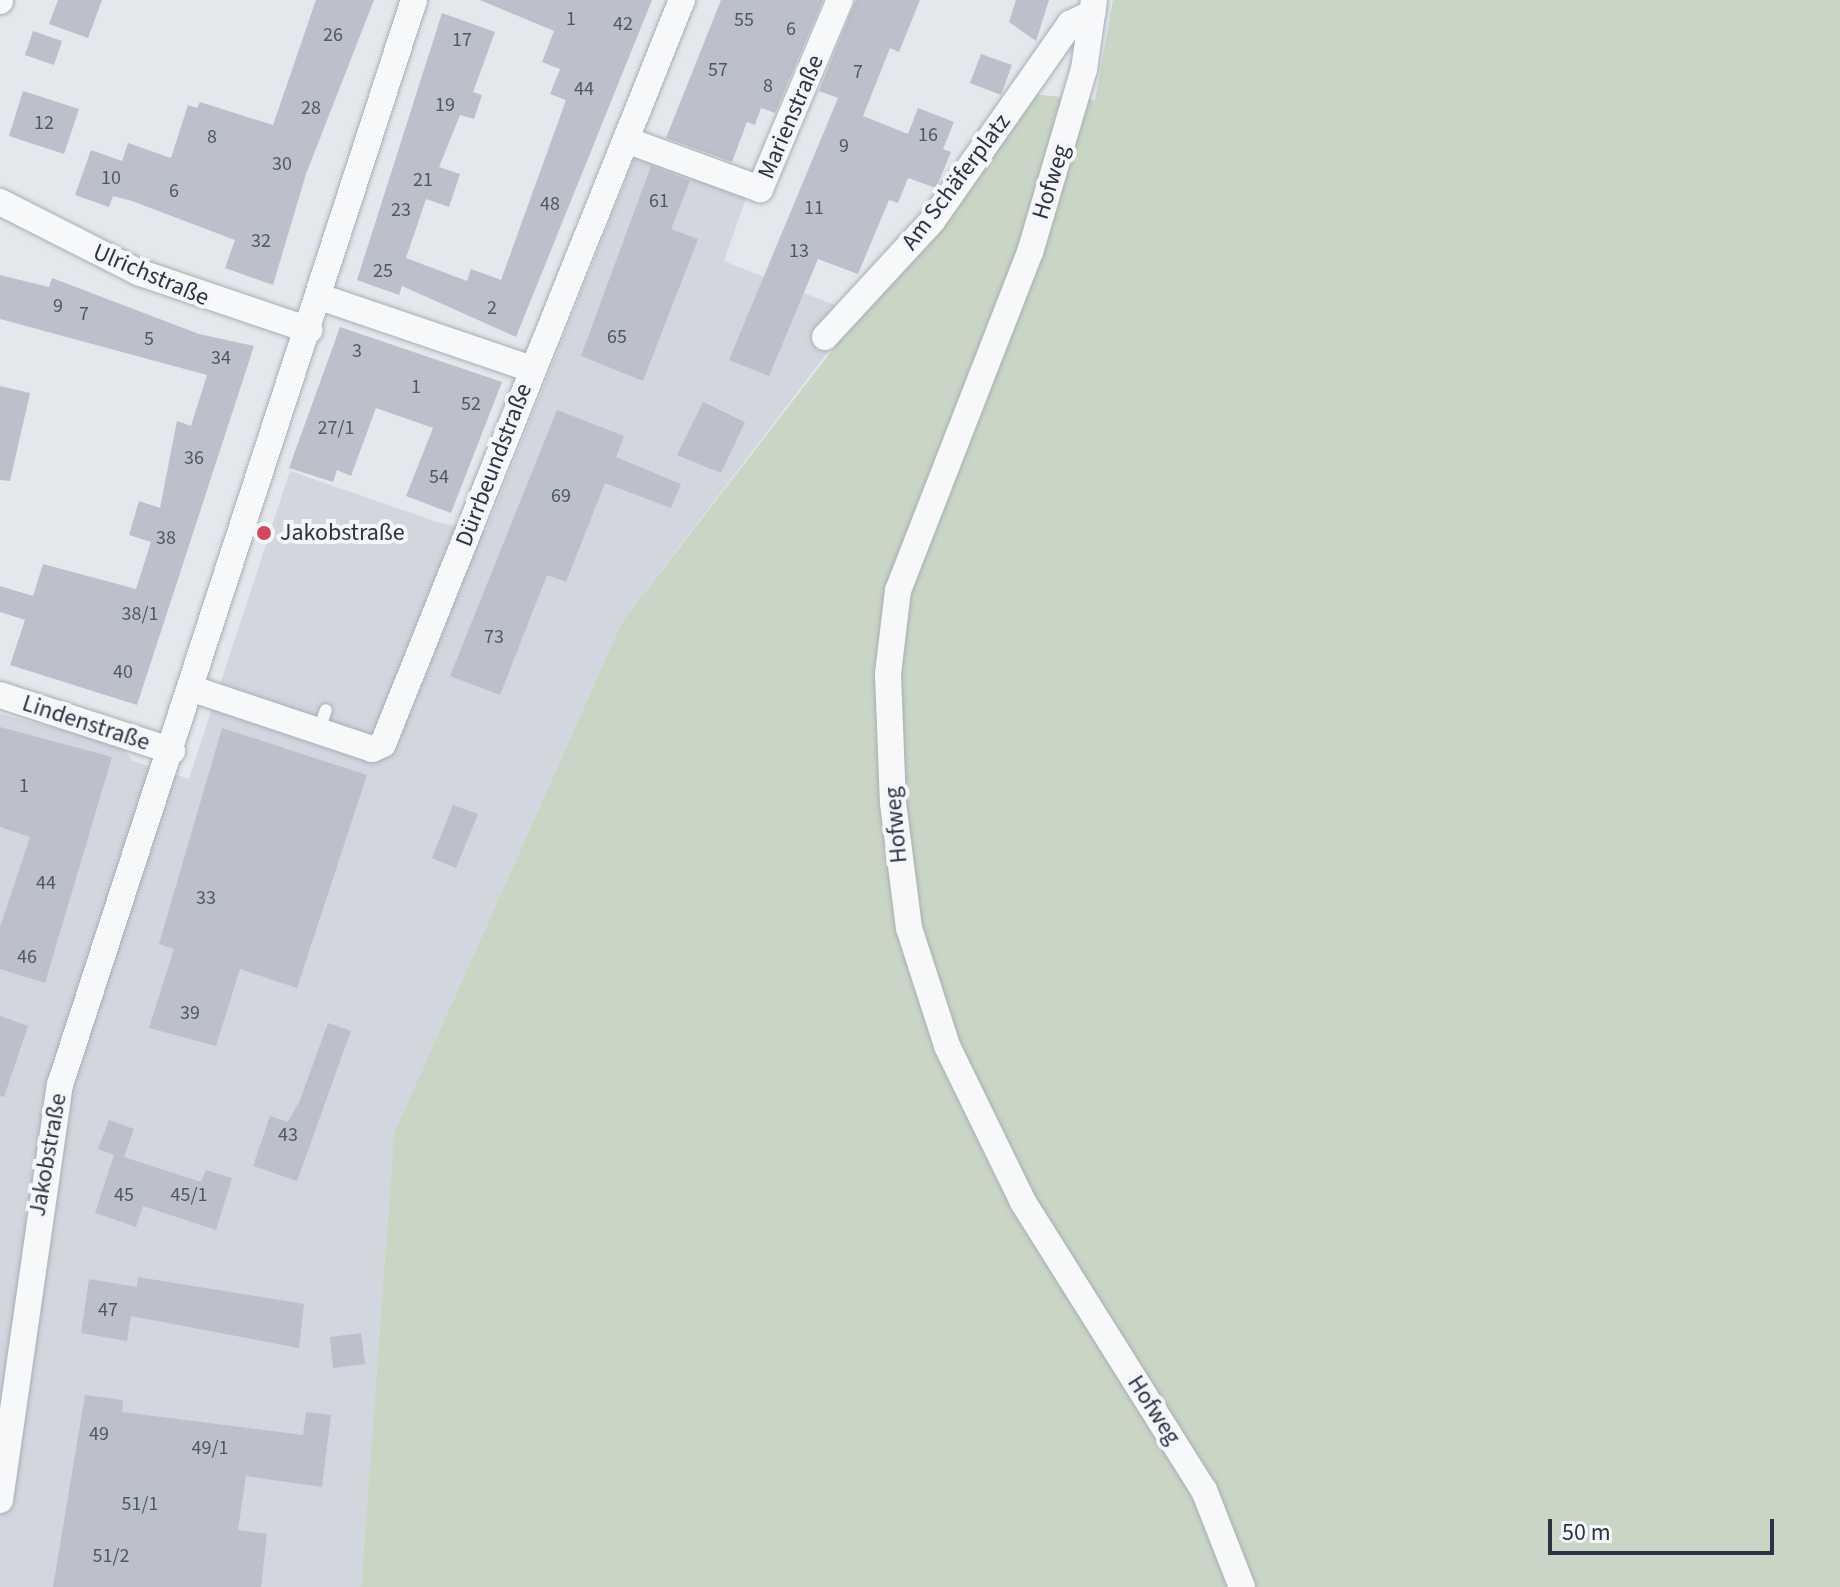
<!DOCTYPE html>
<meta charset="utf-8">
<style>
body{margin:0}
#map{position:relative;width:1840px;height:1587px;overflow:hidden;background:#e4e7ec;font-family:"Source Sans 3",sans-serif}
div>[style]{position:absolute}
.built>*{inset:0;background:#d2d6de}
.green>*{inset:0;background:#c9d6c5}
.building>*{inset:0;background:#bbc0ca}
.roads{filter:drop-shadow(0 0 2px #a9aeb7) drop-shadow(0 0 2px #a9aeb7)}
.service>*{height:12px;margin:-6px;padding:0 6px;transform-origin:6px;border-radius:6px;background:#f7f8fa}
.minor>*{height:26px;margin:-13px;padding:0 13px;transform-origin:13px;border-radius:13px;background:#f7f8fa}
.dots>*{width:22px;height:22px;translate:-50% -50%;box-sizing:border-box;border:4px solid #f4f6f9;border-radius:50%}
span{translate:-50% -50%;white-space:nowrap;text-align:center;line-height:1.15;-webkit-text-stroke:8px #f4f6f9;paint-order:stroke}
.number-label{font-size:20px;color:#4f5766}
.number-label span{-webkit-text-stroke-width:0}
.street-label{font-size:24px;color:#2b3445}
.poi-label{font-size:24px;color:#2b3445}
.left{translate:0 -50%;text-align:left}
.scale{position:absolute;left:1548px;top:1519px;width:226px;height:36px;box-sizing:border-box;border:4px solid #2b3445;border-top:0;padding-left:10px;font-size:24px;line-height:28px;white-space:nowrap;color:#2b3445;-webkit-text-stroke:6px #f4f6f9;paint-order:stroke}
</style>
<div id="map">
<div class="built">
<i style="clip-path:polygon(637px 152px,746px 198px,724px 261px,857px 314px,622px 622px,394px 1133px,361px 1587px,0 1587px,0 714px,119px 744px,133px 761px,189px 779px,290px 471px,440px 523px,486px 531px)"></i>
</div>
<div class="green">
<i style="clip-path:polygon(1113px 0,1840px 0,1840px 1587px,361px 1587px,394px 1133px,622px 622px,1030px 94px,1095px 100px)"></i>
</div>
<div class="building">
<i style="clip-path:polygon(58px 0,102px 0,88px 38px,49px 24px)"></i>
<i style="clip-path:polygon(316px 0,374px 0,306px 174px,273px 285px,225px 268px,235px 240px,132px 201px,113px 196px,109px 207px,75px 195px,91px 150px,122px 161px,128px 143px,171px 158px,188px 105px,197px 108px,200px 102px,273px 125px)"></i>
<i style="clip-path:polygon(480px 0,652px 0,516px 337px,402px 286px,399px 295px,357px 280px,442px 13px,495px 32px,473px 92px,482px 95px,474px 119px,460px 115px,439px 167px,460px 174px,449px 207px,426px 199px,406px 258px,467px 281px,471px 269px,501px 280px,566px 100px,550px 94px,560px 69px,542px 62px,554px 31px)"></i>
<i style="clip-path:polygon(721px 0,823px 0,775px 113px,761px 108px,755px 125px,747px 122px,732px 162px,666px 138px)"></i>
<i style="clip-path:polygon(856px 0,920px 0,899px 52px,890px 48px,863px 116px,908px 134px,918px 108px,954px 122px,943px 149px,951px 152px,936px 188px,908px 178px,898px 203px,889px 200px,858px 274px,818px 259px,769px 376px,729px 360px,838px 98px,819px 91px)"></i>
<i style="clip-path:polygon(1016px 0,1049px 0,1036px 41px,1009px 22px)"></i>
<i style="clip-path:polygon(33px 31px,62px 41px,54px 65px,25px 55px)"></i>
<i style="clip-path:polygon(981px 54px,1012px 65px,1001px 95px,970px 83px)"></i>
<i style="clip-path:polygon(23px 91px,79px 109px,64px 154px,9px 136px)"></i>
<i style="clip-path:polygon(651px 166px,690px 181px,671px 229px,698px 239px,643px 381px,581px 356px)"></i>
<i style="clip-path:polygon(0 275px,49px 287px,52px 278px,199px 334px,254px 346px,137px 705px,10px 665px,25px 620px,0 612px,0 586px,33px 596px,43px 564px,136px 589px,151px 542px,129px 535px,139px 501px,160px 508px,177px 421px,191px 426px,207px 375px,0 319px)"></i>
<i style="clip-path:polygon(340px 327px,502px 382px,451px 513px,406px 496px,433px 428px,376px 408px,351px 476px,337px 470px,333px 482px,289px 468px)"></i>
<i style="clip-path:polygon(0 386px,30px 393px,10px 481px,0 480px)"></i>
<i style="clip-path:polygon(703px 402px,745px 422px,721px 473px,677px 455px)"></i>
<i style="clip-path:polygon(557px 410px,624px 436px,616px 457px,681px 484px,671px 508px,605px 483px,566px 582px,547px 575px,500px 695px,450px 676px)"></i>
<i style="clip-path:polygon(0 727px,112px 757px,45px 983px,0 969px,0 927px,30px 837px,0 827px)"></i>
<i style="clip-path:polygon(222px 728px,367px 775px,297px 988px,240px 969px,216px 1046px,149px 1028px,174px 949px,159px 944px)"></i>
<i style="clip-path:polygon(453px 805px,478px 814px,456px 868px,432px 858px)"></i>
<i style="clip-path:polygon(0 1016px,28px 1026px,4px 1097px,0 1096px)"></i>
<i style="clip-path:polygon(328px 1023px,351px 1031px,297px 1181px,253px 1166px,270px 1116px,288px 1122px,300px 1100px)"></i>
<i style="clip-path:polygon(109px 1120px,134px 1129px,124px 1157px,201px 1182px,206px 1170px,232px 1178px,216px 1230px,143px 1206px,136px 1227px,95px 1213px,114px 1155px,98px 1149px)"></i>
<i style="clip-path:polygon(138px 1277px,304px 1304px,299px 1348px,131px 1316px,127px 1341px,81px 1333px,89px 1279px,137px 1287px)"></i>
<i style="clip-path:polygon(361px 1333px,365px 1364px,333px 1368px,330px 1337px)"></i>
<i style="clip-path:polygon(85px 1395px,123px 1400px,122px 1412px,303px 1435px,306px 1412px,331px 1415px,322px 1487px,246px 1476px,238px 1530px,267px 1534px,261px 1587px,53px 1587px)"></i>
</div>
<div class="roads">
<div class="service">
<i style="left:319px;top:730px;width:21px;rotate:-71deg"></i>
</div>
<div class="minor">
<i style="left:1094px;top:0;width:70px;rotate:98.2deg"></i>
<i style="left:1084px;top:69px;width:191px;rotate:106.4deg"></i>
<i style="left:1030px;top:252px;width:363px;rotate:111.3deg"></i>
<i style="left:898px;top:590px;width:85px;rotate:96.8deg"></i>
<i style="left:888px;top:674px;width:129px;rotate:87.8deg"></i>
<i style="left:893px;top:803px;width:126px;rotate:82.7deg"></i>
<i style="left:909px;top:928px;width:124px;rotate:72.1deg"></i>
<i style="left:947px;top:1046px;width:174px;rotate:64deg"></i>
<i style="left:1023px;top:1202px;width:340px;rotate:57.9deg"></i>
<i style="left:1204px;top:1490px;width:104px;rotate:68.6deg"></i>
<i style="left:0;top:1px;width:1px;rotate:-90deg"></i>
<i style="left:626px;top:140px;width:143px;rotate:20.1deg"></i>
<i style="left:760px;top:189px;width:205px;rotate:-67.1deg"></i>
<i style="left:0;top:202px;width:155px;rotate:26.9deg"></i>
<i style="left:138px;top:272px;width:181px;rotate:18.7deg"></i>
<i style="left:320px;top:297px;width:224px;rotate:18.8deg"></i>
<i style="left:825px;top:337px;width:158px;rotate:-47.3deg"></i>
<i style="left:932px;top:221px;width:241px;rotate:-55deg"></i>
<i style="left:1070px;top:24px;width:25px;rotate:-26deg"></i>
<i style="left:193px;top:689px;width:189px;rotate:18.5deg"></i>
<i style="left:372px;top:749px;width:12px;rotate:-24deg"></i>
<i style="left:383px;top:744px;width:802px;rotate:-68.11deg"></i>
<i style="left:0;top:695px;width:181px;rotate:18deg"></i>
<i style="left:0;top:1500px;width:419px;rotate:-81.8deg"></i>
<i style="left:60px;top:1085px;width:1141px;rotate:-71.93deg"></i>
</div>
</div>
<div class="dots">
<i style="left:264px;top:533px;background:#d1495b"></i>
</div>
<div class="number-label">
<span style="left:571px;top:19px">1</span>
<span style="left:744px;top:20px">55</span>
<span style="left:623px;top:24px">42</span>
<span style="left:791px;top:29px">6</span>
<span style="left:333px;top:35px">26</span>
<span style="left:462px;top:40px">17</span>
<span style="left:718px;top:70px">57</span>
<span style="left:858px;top:72px">7</span>
<span style="left:768px;top:86px">8</span>
<span style="left:584px;top:89px">44</span>
<span style="left:445px;top:105px">19</span>
<span style="left:311px;top:108px">28</span>
<span style="left:44px;top:123px">12</span>
<span style="left:928px;top:135px">16</span>
<span style="left:212px;top:137px">8</span>
<span style="left:844px;top:146px">9</span>
<span style="left:282px;top:164px">30</span>
<span style="left:111px;top:178px">10</span>
<span style="left:423px;top:180px">21</span>
<span style="left:174px;top:191px">6</span>
<span style="left:659px;top:201px">61</span>
<span style="left:550px;top:204px">48</span>
<span style="left:814px;top:208px">11</span>
<span style="left:401px;top:210px">23</span>
<span style="left:261px;top:241px">32</span>
<span style="left:799px;top:251px">13</span>
<span style="left:383px;top:271px">25</span>
<span style="left:58px;top:306px">9</span>
<span style="left:492px;top:308px">2</span>
<span style="left:84px;top:314px">7</span>
<span style="left:617px;top:337px">65</span>
<span style="left:149px;top:339px">5</span>
<span style="left:357px;top:351px">3</span>
<span style="left:221px;top:358px">34</span>
<span style="left:416px;top:387px">1</span>
<span style="left:471px;top:404px">52</span>
<span style="left:336px;top:428px">27/1</span>
<span style="left:194px;top:458px">36</span>
<span style="left:439px;top:477px">54</span>
<span style="left:561px;top:496px">69</span>
<span style="left:166px;top:538px">38</span>
<span style="left:140px;top:614px">38/1</span>
<span style="left:494px;top:637px">73</span>
<span style="left:123px;top:672px">40</span>
<span style="left:24px;top:786px">1</span>
<span style="left:46px;top:883px">44</span>
<span style="left:206px;top:898px">33</span>
<span style="left:27px;top:957px">46</span>
<span style="left:190px;top:1013px">39</span>
<span style="left:288px;top:1135px">43</span>
<span style="left:124px;top:1195px">45</span>
<span style="left:189px;top:1195px">45/1</span>
<span style="left:108px;top:1310px">47</span>
<span style="left:99px;top:1434px">49</span>
<span style="left:210px;top:1448px">49/1</span>
<span style="left:140px;top:1504px">51/1</span>
<span style="left:111px;top:1556px">51/2</span>
</div>
<div class="street-label">
<span style="left:791px;top:117px;rotate:-67deg">Marienstraße</span>
<span style="left:956px;top:182px;rotate:-53deg">Am Schäferplatz</span>
<span style="left:1051px;top:182px;rotate:-73deg">Hofweg</span>
<span style="left:151px;top:275px;rotate:23deg">Ulrichstraße</span>
<span style="left:494px;top:465px;rotate:-69deg">Dürrbeundstraße</span>
<span style="left:86px;top:723px;rotate:18deg">Lindenstraße</span>
<span style="left:896px;top:825px;rotate:-95deg">Hofweg</span>
<span style="left:48px;top:1155px;rotate:-80deg">Jakobstraße</span>
<span style="left:1154px;top:1410px;rotate:57deg">Hofweg</span>
</div>
<div class="poi-label">
<span class="left" style="left:280px;top:533px">Jakobstraße</span>
</div>
<div class="scale">50 m</div>
</div>
